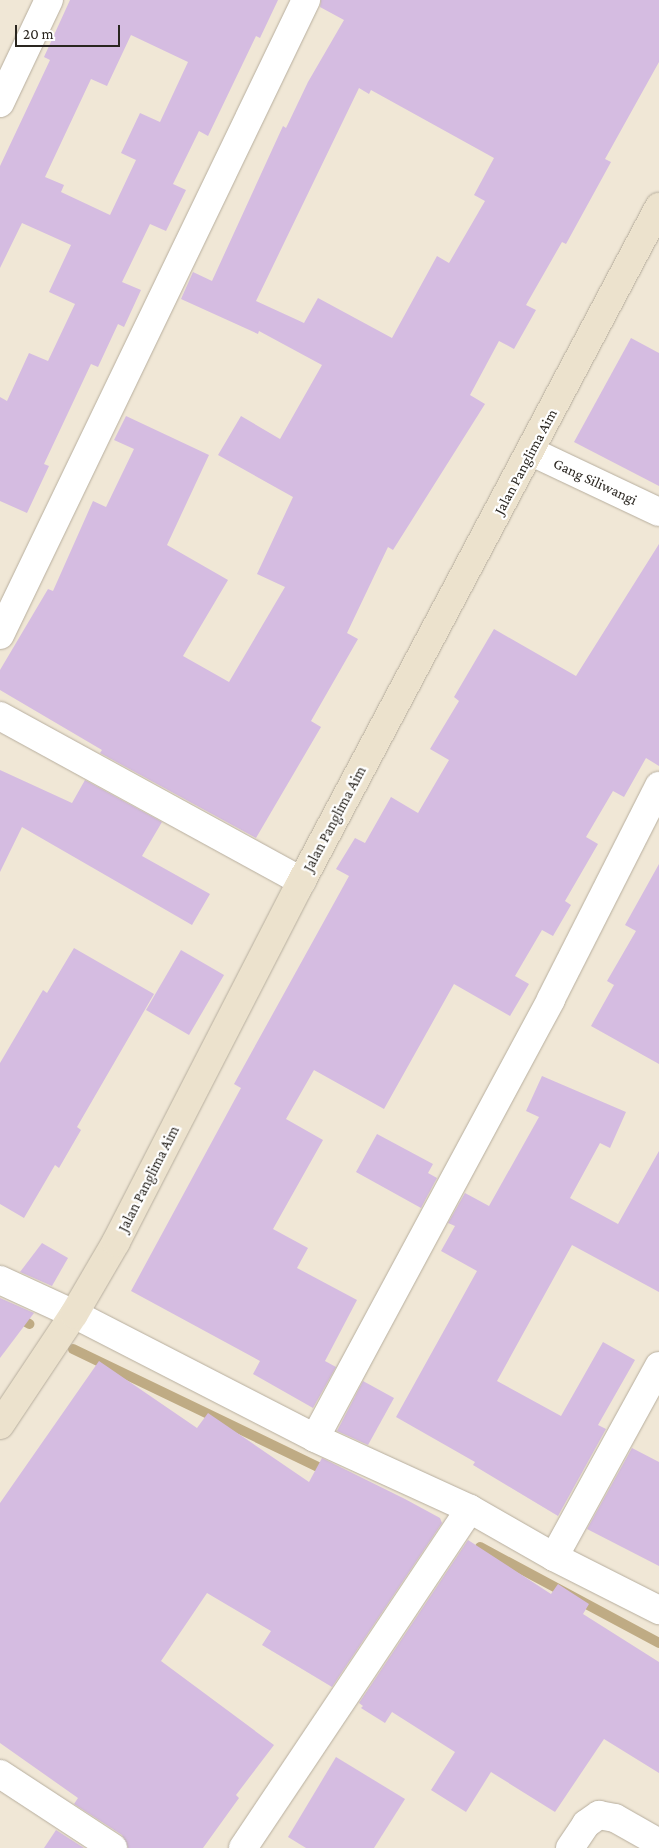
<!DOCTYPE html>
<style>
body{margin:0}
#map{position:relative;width:659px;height:1848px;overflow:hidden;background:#f0e7d6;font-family:"Crimson Pro",serif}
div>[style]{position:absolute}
.stream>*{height:10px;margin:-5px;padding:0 5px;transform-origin:5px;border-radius:5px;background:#bfab84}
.building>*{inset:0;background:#d5bce1}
.roads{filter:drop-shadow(0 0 1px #b7ae9e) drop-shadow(0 0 1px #b7ae9e)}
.street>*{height:28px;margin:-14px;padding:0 14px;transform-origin:14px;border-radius:14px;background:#fff}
.secondary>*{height:28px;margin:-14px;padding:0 14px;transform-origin:14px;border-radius:14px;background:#ece2cd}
span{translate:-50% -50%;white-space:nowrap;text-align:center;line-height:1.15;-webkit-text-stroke:4.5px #fff;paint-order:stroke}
.street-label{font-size:15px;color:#2a2620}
.scale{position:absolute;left:15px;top:25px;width:105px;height:22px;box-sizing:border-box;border:2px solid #2a2620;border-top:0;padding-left:6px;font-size:15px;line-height:18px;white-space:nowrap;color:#2a2620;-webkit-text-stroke:4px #fff;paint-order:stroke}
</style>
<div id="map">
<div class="stream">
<i style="left:0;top:1307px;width:34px;rotate:30deg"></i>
<i style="left:73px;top:1349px;width:284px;rotate:25.7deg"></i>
<i style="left:480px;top:1547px;width:203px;rotate:28.2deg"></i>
</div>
<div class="building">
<i style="clip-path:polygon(evenodd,70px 0,278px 0,260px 38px,256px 36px,208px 136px,199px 131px,173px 184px,186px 190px,166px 231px,150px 224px,122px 282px,141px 290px,124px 327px,118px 324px,98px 367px,91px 364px,44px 464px,49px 466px,27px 513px,0 501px,0 397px,7px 401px,29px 353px,48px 361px,75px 304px,49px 292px,71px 245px,22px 223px,0 268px,0 166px,50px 60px,44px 57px,70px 0,131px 35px,188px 62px,160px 122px,140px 113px,121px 153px,136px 160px,110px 215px,61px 192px,64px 185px,45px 177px,91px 79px,107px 86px,131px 35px)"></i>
<i style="clip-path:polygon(evenodd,321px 0,659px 0,659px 62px,605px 159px,611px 162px,566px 244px,562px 242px,526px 305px,536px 310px,514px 349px,499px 341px,470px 395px,485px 404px,393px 550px,388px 547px,347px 633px,358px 639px,311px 721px,321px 727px,256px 838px,100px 753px,102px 750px,0 690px,0 670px,48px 589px,53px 591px,93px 501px,106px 507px,134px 449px,114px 440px,126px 416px,209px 455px,167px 545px,228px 580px,183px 656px,229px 682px,285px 587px,257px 574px,293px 497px,218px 455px,241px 416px,280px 439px,322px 365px,259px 331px,258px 334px,181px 299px,193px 272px,212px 281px,283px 126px,286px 128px,308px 82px,344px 20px,320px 7px,321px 0,359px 88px,369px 94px,371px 90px,494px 158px,474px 195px,485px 201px,449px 263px,437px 256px,392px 338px,318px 298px,304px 323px,256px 301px,359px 88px)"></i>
<i style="clip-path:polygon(631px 338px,659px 353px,659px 486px,574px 442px)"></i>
<i style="clip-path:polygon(659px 544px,659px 766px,646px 758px,624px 797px,613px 791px,586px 837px,598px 844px,565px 901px,571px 905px,553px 936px,542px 930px,515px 976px,529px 984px,510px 1016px,454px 984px,384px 1109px,314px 1070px,286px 1119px,323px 1140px,273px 1229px,308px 1248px,297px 1268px,357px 1300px,325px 1361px,336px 1367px,313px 1408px,253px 1374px,260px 1361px,131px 1291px,241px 1088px,234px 1084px,349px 876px,336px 869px,355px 838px,365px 843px,391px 797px,418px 813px,449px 760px,430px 749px,459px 701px,454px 697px,494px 629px,576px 676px)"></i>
<i style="clip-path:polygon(0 770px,72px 803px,85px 780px,162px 822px,142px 856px,210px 894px,192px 925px,22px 827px,0 872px)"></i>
<i style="clip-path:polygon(659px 864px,659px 1064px,591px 1026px,614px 985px,607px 981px,636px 931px,625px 925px)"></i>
<i style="clip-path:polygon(74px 948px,154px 994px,77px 1127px,81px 1130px,59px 1168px,55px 1165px,24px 1218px,0 1204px,0 1063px,43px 990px,47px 993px)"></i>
<i style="clip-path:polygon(181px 950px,224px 975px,189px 1035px,146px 1010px)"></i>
<i style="clip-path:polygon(542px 1076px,626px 1112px,610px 1148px,600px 1143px,570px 1198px,618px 1224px,659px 1151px,659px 1292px,572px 1245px,497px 1381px,561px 1416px,603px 1342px,635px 1360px,598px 1425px,606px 1429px,558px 1516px,473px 1465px,475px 1462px,396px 1417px,477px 1271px,441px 1251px,455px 1226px,448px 1223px,465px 1193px,489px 1206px,539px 1117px,526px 1111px)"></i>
<i style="clip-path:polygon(377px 1134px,433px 1164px,428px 1173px,437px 1178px,421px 1208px,356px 1172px)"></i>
<i style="clip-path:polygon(42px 1243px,68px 1258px,52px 1286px,20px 1272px)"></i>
<i style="clip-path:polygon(0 1298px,34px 1313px,0 1358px)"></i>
<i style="clip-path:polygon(99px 1361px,197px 1428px,208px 1413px,309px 1482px,322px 1458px,405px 1499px,440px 1518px,442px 1523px,332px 1687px,262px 1645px,271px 1631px,207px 1593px,161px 1661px,274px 1745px,236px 1795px,239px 1798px,203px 1848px,128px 1848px,122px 1835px,74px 1804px,78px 1798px,0 1743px,0 1503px)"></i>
<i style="clip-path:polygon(363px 1381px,394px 1398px,368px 1445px,337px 1431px)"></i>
<i style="clip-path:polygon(632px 1448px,659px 1462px,659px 1566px,587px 1529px)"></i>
<i style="clip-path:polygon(468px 1540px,551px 1594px,558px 1584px,589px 1604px,583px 1614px,659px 1662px,659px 1773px,604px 1739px,555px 1812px,491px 1772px,466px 1812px,431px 1790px,455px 1752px,392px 1712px,385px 1723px,361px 1708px,363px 1706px,359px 1703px)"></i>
<i style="clip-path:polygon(336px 1757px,405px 1799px,374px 1848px,306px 1848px,288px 1837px)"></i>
<i style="clip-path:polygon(56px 1830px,84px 1848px,44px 1848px)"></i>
</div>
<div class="roads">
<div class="street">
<i style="left:0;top:103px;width:114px;rotate:-64.6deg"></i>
<i style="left:532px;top:452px;width:140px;rotate:25.3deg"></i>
<i style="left:0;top:635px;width:705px;rotate:-64.27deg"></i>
<i style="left:0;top:716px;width:344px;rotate:28.7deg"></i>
<i style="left:0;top:1280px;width:81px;rotate:24.7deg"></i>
<i style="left:74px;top:1314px;width:271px;rotate:27.2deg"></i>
<i style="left:315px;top:1438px;width:170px;rotate:24.6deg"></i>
<i style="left:470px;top:1509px;width:97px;rotate:29.7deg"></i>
<i style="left:554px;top:1557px;width:118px;rotate:26.8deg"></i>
<i style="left:315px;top:1438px;width:498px;rotate:-61.7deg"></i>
<i style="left:551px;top:999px;width:239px;rotate:-63.1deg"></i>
<i style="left:554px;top:1557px;width:218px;rotate:-61.2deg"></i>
<i style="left:0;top:1774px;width:135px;rotate:33.2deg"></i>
<i style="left:243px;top:1848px;width:408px;rotate:-56.2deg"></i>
<i style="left:570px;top:1848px;width:29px;rotate:-56deg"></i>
<i style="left:586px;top:1824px;width:16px;rotate:-35deg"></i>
<i style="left:599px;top:1815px;width:16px;rotate:11deg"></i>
<i style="left:615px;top:1818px;width:51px;rotate:29.6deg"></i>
</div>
<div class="secondary">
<i style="left:0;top:1425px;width:133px;rotate:-56.3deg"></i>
<i style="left:74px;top:1314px;width:83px;rotate:-59.7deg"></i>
<i style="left:116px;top:1242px;width:398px;rotate:-62.8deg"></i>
<i style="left:298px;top:888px;width:771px;rotate:-62.07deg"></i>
</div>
</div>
<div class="street-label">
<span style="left:526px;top:462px;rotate:-62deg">Jalan Panglima Aim</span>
<span style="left:595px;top:482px;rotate:25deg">Gang Siliwangi</span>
<span style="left:335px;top:819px;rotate:-62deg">Jalan Panglima Aim</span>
<span style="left:149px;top:1179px;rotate:-63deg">Jalan Panglima Aim</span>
</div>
<div class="scale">20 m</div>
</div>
